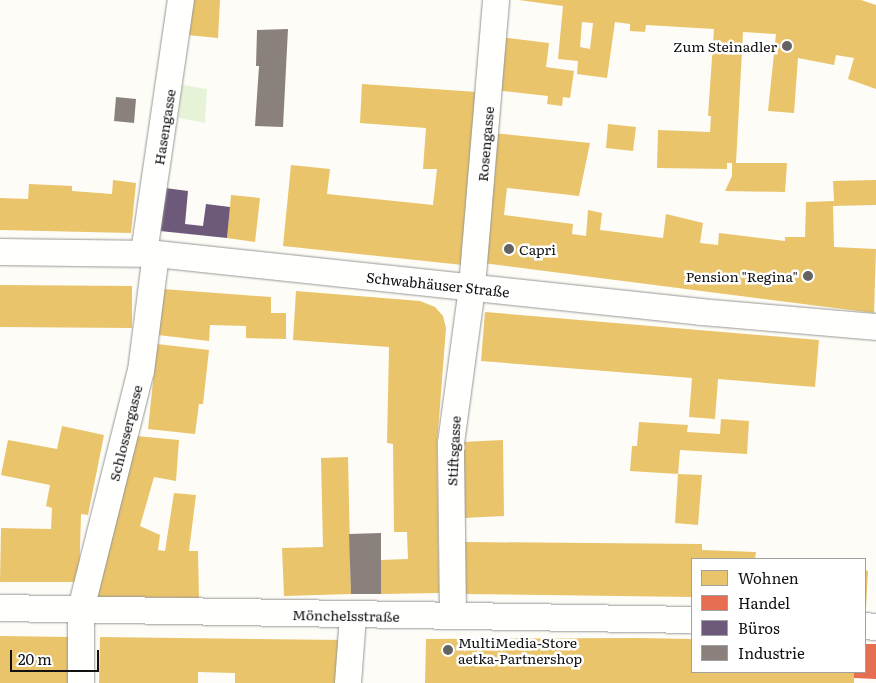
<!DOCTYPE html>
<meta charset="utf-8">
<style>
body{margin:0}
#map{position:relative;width:876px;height:683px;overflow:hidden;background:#fdfcf7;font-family:Literata,serif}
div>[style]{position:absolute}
.green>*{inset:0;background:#e7f3d7}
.homes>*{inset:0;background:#e9c46a}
.shops>*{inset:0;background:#e76f51}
.offices>*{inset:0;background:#6d597a}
.industry>*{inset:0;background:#8a817c}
.roads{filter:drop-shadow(0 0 1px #979795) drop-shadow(0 0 1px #979795)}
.street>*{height:26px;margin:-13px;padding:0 13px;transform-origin:13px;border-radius:13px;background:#fffffe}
.dots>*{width:14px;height:14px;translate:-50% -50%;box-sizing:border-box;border:2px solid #fff;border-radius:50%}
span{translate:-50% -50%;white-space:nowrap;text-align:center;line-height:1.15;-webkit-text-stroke:5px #fff;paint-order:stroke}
.poi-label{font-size:14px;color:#111}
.right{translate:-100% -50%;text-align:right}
.left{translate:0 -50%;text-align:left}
.street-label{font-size:14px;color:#111}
.legend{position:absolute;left:691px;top:558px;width:175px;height:115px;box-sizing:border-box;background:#fff;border:1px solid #a0a0a0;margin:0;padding:6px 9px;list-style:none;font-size:15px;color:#111}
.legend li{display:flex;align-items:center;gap:10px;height:25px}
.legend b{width:25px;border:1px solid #a0a0a0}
.scale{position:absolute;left:10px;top:650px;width:89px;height:22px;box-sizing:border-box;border:2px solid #111;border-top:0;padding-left:6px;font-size:15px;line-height:18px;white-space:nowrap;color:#111;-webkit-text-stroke:4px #fff;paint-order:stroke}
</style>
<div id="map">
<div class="green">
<i style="clip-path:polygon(182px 85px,207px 89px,205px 123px,179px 118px)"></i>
</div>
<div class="homes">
<i style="clip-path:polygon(189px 0,220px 0,218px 38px,187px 35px)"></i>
<i style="clip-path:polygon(evenodd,519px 0,861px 0,876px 5px,876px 89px,848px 79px,854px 58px,836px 55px,834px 65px,798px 58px,794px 113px,768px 111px,776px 34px,743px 32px,736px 163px,787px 163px,785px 192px,725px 191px,732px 176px,732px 163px,727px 163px,727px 169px,657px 168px,658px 130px,710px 132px,711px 116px,708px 116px,714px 29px,646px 25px,645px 32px,630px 31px,630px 24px,615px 22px,607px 78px,577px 74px,578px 61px,558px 59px,563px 6px,519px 0,582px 22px,593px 23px,590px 49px,580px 47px,582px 22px)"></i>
<i style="clip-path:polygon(500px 37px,549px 43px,546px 67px,574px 71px,570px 98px,563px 97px,562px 106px,547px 104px,548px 96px,494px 90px)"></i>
<i style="clip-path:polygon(362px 84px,477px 92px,463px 265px,283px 246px,291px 165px,330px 169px,327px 194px,433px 205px,437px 169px,423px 169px,426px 128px,360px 123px)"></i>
<i style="clip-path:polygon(608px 124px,636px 127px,633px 151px,606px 148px)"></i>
<i style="clip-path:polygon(494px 133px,590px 143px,579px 196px,507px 188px,504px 215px,573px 224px,572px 234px,586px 236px,588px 210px,602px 213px,600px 230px,608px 231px,663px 238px,666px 214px,703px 223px,700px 243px,718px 245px,719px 233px,785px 241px,785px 237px,805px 237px,806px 202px,834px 201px,833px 181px,876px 180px,876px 205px,833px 206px,834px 247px,876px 249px,874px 313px,483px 263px)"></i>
<i style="clip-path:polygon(113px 180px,136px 183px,131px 233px,0 230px,0 198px,28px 199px,29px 184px,72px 186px,72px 191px,112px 194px)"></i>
<i style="clip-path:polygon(231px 195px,260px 198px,255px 242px,227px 238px)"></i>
<i style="clip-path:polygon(0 285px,132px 286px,132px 328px,0 327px)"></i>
<i style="clip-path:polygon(163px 289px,271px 297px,271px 313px,286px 313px,286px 339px,246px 338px,246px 326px,210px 325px,209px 341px,158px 335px)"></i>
<i style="clip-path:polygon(296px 291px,420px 301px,435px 307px,443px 316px,446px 328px,437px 444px,439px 593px,381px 594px,381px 560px,408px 559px,407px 532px,394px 532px,393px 444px,387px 443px,389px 347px,293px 340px)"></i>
<i style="clip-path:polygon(485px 312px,819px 340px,815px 387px,718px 379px,715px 419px,689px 417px,692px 378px,481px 361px)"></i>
<i style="clip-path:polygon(157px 344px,209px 350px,203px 404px,199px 404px,195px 434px,148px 429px)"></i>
<i style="clip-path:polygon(721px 419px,749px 421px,747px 454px,680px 450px,678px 474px,702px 475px,698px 525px,675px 523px,678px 474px,630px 471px,632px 446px,637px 446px,639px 422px,688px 425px,687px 432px,720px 434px)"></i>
<i style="clip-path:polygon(62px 426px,104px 435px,88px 515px,81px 514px,79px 582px,0 582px,1px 528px,51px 529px,52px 508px,46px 506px,50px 485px,1px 475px,8px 440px,57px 449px)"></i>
<i style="clip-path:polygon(136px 436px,179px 440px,176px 481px,154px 477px,140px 526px,160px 535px,158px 550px,165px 551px,174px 493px,196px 495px,189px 551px,198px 551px,199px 598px,98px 597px,106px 550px)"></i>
<i style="clip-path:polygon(503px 440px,504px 516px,464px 518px,462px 442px)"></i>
<i style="clip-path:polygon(348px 457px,351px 594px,284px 596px,282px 548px,323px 547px,321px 458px)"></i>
<i style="clip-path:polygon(465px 542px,702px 544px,702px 550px,756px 552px,755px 559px,692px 559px,692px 597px,464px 594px)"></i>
<i style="clip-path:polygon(865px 570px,868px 571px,866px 608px,865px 608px)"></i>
<i style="clip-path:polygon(0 636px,69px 637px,69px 683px,0 683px)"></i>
<i style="clip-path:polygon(100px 637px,345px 640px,342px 683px,235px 683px,235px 673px,198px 672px,198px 683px,99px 683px)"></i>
<i style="clip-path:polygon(639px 638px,692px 639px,692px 672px,854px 672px,854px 683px,425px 683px,426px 639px)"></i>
</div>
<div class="shops">
<i style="clip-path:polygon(865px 644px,876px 644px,876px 679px,854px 678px,854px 672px,865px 672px)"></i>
</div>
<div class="offices">
<i style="clip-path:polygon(165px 188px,188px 191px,185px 224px,203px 226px,206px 204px,230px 207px,227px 238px,160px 231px)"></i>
</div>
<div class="industry">
<i style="clip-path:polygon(288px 29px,283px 127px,255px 126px,259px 66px,256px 66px,257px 30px)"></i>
<i style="clip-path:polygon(116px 97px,136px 99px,134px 123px,114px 121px)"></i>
<i style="clip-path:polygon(381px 533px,381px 594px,351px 594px,349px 534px)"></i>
</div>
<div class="roads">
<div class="street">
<i style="left:0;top:252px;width:156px;rotate:0.7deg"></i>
<i style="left:156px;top:254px;width:548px;rotate:6.07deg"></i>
<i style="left:701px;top:312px;width:176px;rotate:4.9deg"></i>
<i style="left:144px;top:253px;width:256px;rotate:-81.7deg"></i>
<i style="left:0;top:608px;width:692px;rotate:0.99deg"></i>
<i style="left:453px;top:615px;width:172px;rotate:-90.7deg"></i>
<i style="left:451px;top:443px;width:157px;rotate:-82.3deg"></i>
<i style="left:472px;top:287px;width:288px;rotate:-85.2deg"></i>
<i style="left:865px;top:626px;width:11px;rotate:5deg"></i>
<i style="left:81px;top:683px;width:74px;rotate:-90deg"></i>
<i style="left:81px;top:609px;width:245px;rotate:-75.9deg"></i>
<i style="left:141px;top:371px;width:118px;rotate:-82.7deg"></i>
<i style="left:348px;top:683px;width:67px;rotate:-85.7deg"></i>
</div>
</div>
<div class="dots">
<i style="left:787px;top:46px;background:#646362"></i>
<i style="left:509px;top:249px;background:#646362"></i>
<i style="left:808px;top:276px;background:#646362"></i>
<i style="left:448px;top:650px;background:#646362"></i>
</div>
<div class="poi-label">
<span class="right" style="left:777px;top:46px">Zum Steinadler</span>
<span class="left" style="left:519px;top:249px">Capri</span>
<span class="right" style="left:798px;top:276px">Pension "Regina"</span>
<span class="left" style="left:458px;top:650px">MultiMedia-Store<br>aetka-Partnershop</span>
</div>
<div class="street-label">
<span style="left:164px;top:127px;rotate:-81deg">Hasengasse</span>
<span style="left:485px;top:144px;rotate:-85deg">Rosengasse</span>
<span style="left:438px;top:284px;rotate:6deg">Schwabhäuser Straße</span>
<span style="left:125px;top:433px;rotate:-76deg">Schlossergasse</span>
<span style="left:453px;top:451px;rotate:-87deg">Stiftsgasse</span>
<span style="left:346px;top:615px;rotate:1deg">Mönchelsstraße</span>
</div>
<ul class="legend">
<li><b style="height:14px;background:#e9c46a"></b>Wohnen</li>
<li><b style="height:14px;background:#e76f51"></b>Handel</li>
<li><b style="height:14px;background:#6d597a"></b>Büros</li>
<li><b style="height:14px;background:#8a817c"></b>Industrie</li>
</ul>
<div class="scale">20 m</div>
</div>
